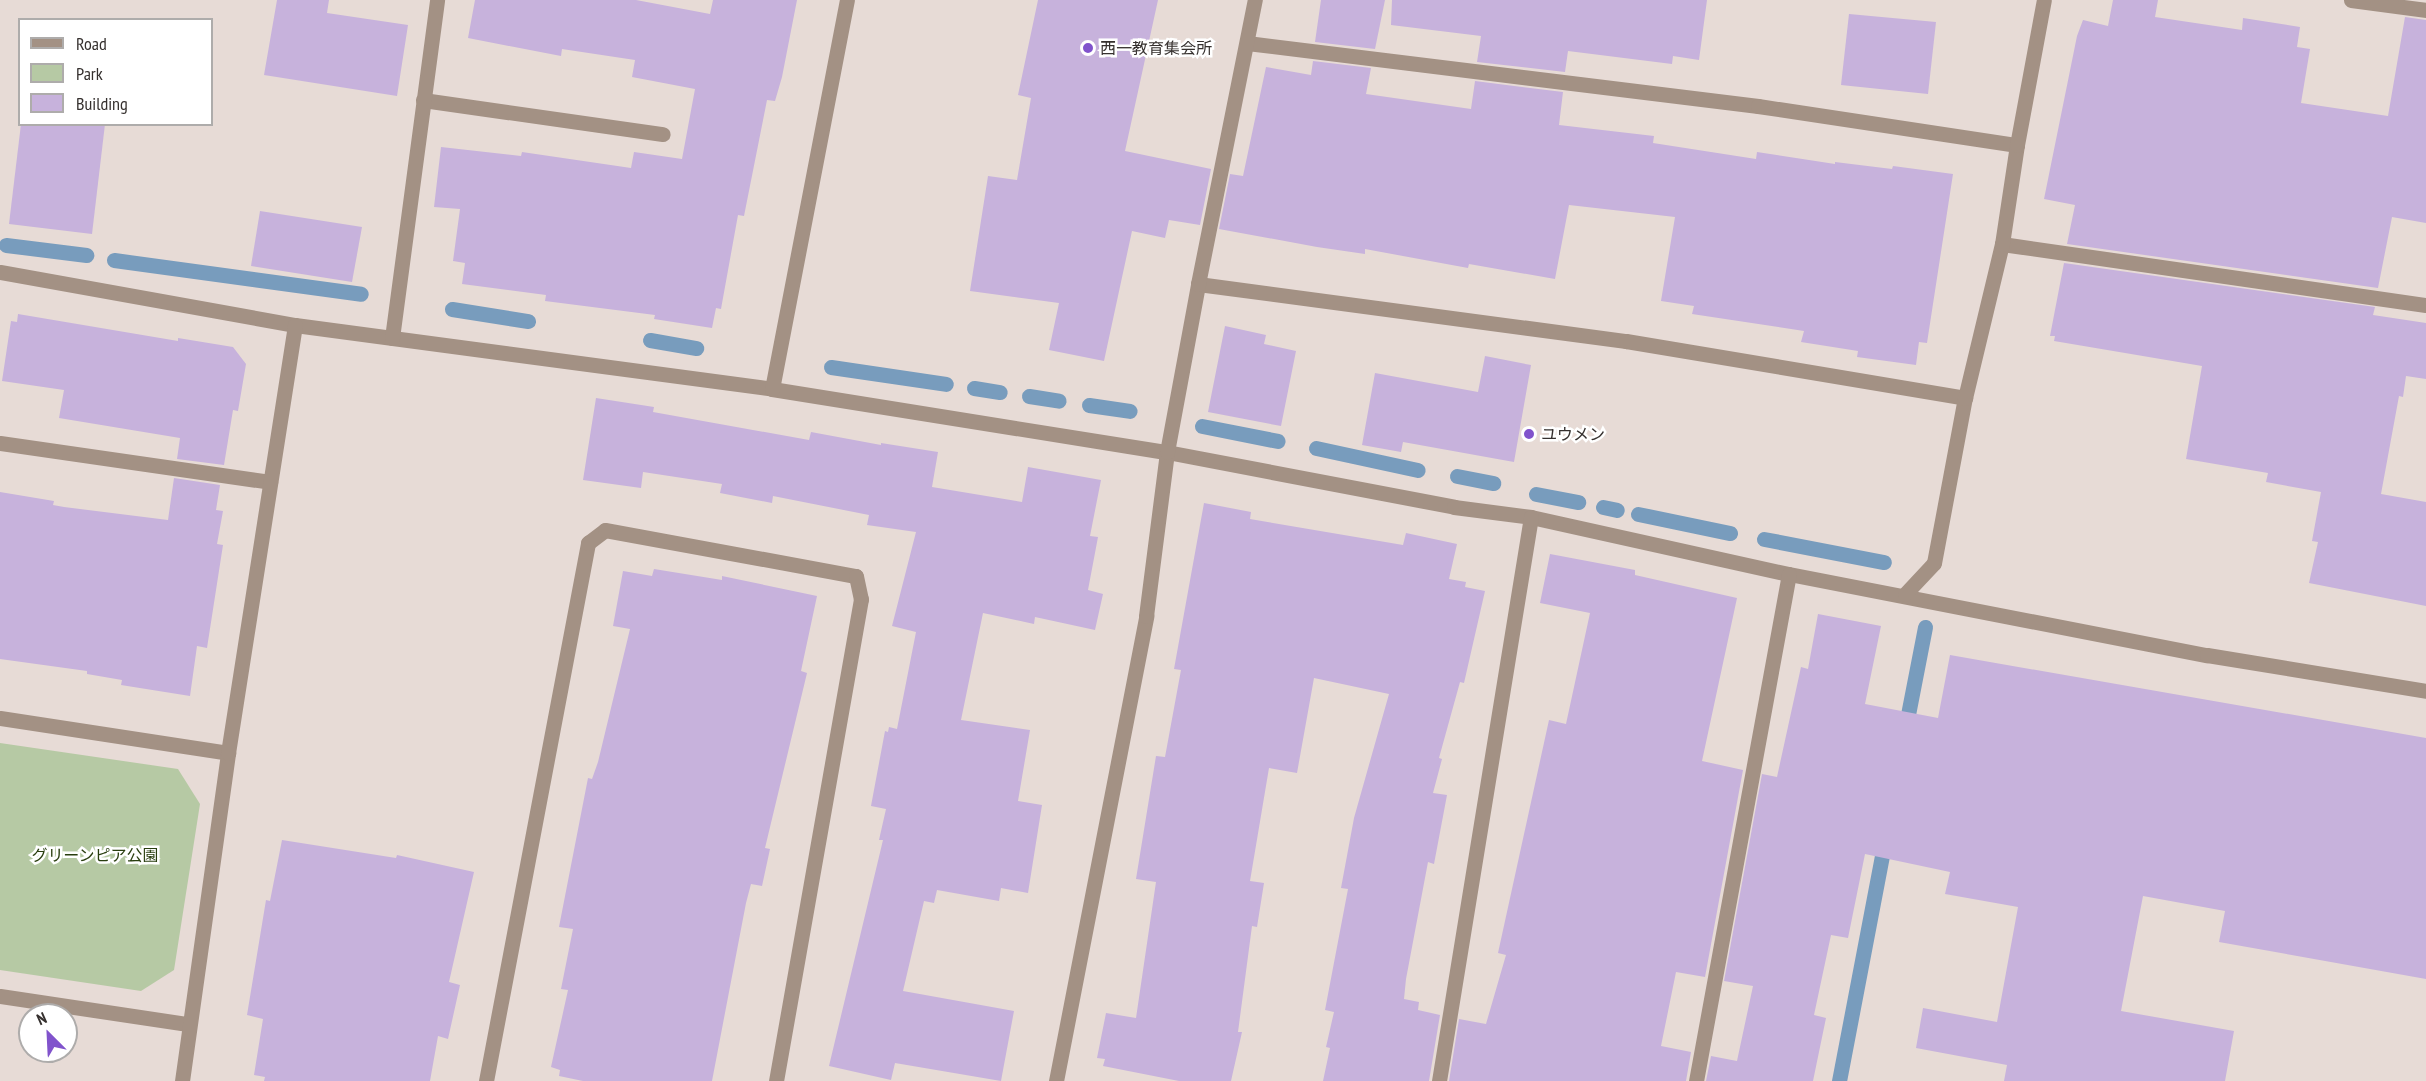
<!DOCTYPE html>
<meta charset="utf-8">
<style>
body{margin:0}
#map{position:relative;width:2426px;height:1081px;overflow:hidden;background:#e7dbd6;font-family:"PT Sans Narrow","Noto Sans JP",sans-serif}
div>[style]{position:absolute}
.green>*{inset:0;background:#b6c9a4}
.stream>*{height:15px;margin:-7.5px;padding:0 7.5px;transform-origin:7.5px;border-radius:7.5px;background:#789cbd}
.building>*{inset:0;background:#c7b2dc}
.service>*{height:15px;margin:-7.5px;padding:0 7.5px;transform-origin:7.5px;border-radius:7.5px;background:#a39184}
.minor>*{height:15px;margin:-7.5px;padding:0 7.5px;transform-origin:7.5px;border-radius:7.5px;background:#a39184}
.dots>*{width:16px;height:16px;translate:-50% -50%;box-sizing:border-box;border:3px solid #fff;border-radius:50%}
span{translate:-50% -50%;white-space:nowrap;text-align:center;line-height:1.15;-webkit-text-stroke:5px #fff;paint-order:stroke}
.poi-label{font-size:16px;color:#35302e}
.left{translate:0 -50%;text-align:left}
.park-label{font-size:16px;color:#293e0f}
.legend{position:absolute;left:18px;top:18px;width:195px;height:108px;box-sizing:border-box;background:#fff;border:2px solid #aeacab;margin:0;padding:8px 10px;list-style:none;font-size:18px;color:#35302e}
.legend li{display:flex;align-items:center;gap:12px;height:30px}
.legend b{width:30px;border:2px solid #aeacab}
.north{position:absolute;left:18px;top:1003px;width:60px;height:60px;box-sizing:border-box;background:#fff;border:2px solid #aeacab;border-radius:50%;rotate:336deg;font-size:16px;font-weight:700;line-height:24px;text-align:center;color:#35302e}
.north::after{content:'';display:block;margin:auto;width:21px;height:27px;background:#8153cc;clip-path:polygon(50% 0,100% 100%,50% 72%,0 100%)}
</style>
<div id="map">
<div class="green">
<i style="clip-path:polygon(0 743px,178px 769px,200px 804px,174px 970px,141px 991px,0 970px)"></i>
</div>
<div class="stream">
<i style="left:6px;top:245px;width:81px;rotate:7.1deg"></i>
<i style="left:114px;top:260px;width:249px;rotate:7.8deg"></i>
<i style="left:452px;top:309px;width:77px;rotate:9deg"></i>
<i style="left:650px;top:340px;width:47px;rotate:9.9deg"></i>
<i style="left:831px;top:367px;width:116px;rotate:8.4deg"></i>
<i style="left:974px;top:388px;width:26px;rotate:9deg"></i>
<i style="left:1029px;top:396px;width:30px;rotate:9deg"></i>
<i style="left:1089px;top:405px;width:41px;rotate:8.3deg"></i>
<i style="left:1202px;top:426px;width:77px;rotate:11.2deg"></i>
<i style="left:1316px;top:448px;width:104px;rotate:12.2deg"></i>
<i style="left:1457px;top:476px;width:37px;rotate:11deg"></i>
<i style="left:1536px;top:494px;width:43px;rotate:10.8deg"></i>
<i style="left:1603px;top:507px;width:14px;rotate:12deg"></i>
<i style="left:1638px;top:514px;width:94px;rotate:11.7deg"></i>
<i style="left:1764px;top:539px;width:122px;rotate:10.9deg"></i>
<i style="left:1905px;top:730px;width:105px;rotate:-79deg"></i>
<i style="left:1839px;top:1081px;width:246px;rotate:-79.2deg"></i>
</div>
<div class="building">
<i style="clip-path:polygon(277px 0,329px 0,327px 13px,408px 25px,397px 96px,264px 75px)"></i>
<i style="clip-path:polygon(475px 0,636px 0,710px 14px,713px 0,797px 0,782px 77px,775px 101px,767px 100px,744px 216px,738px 215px,721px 309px,716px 308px,712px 328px,654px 319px,655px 315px,545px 301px,546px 295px,462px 284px,465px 263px,453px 261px,460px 209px,434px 207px,441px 147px,521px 156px,522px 152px,631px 168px,634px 152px,682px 159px,695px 89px,632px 77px,635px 60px,562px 49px,561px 56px,468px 38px)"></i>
<i style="clip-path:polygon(1038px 0,1158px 0,1125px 151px,1211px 169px,1200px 225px,1169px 220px,1165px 238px,1132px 231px,1104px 361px,1049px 350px,1059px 303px,970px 291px,988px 176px,1017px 180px,1031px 98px,1018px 95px)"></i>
<i style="clip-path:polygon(1321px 0,1385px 0,1375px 49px,1315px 42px)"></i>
<i style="clip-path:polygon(1392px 0,1707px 0,1699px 60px,1673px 56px,1672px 64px,1568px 51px,1565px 72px,1477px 62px,1481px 36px,1391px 25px)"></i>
<i style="clip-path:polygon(2113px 0,2158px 0,2155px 17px,2242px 30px,2243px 18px,2300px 27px,2297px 47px,2310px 49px,2301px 103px,2388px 116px,2405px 17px,2426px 20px,2426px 223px,2392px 217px,2378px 288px,2067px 244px,2075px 205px,2044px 199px,2077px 36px,2083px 20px,2108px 26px)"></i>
<i style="clip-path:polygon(1849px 14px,1936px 22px,1928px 94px,1841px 85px)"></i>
<i style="clip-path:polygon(1313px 61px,1371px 68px,1366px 94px,1471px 109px,1475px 81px,1563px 92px,1559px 125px,1654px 136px,1653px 143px,1756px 159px,1757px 152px,1835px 164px,1835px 162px,1892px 169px,1893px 166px,1953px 174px,1927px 343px,1919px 342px,1916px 365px,1857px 357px,1858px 351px,1801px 342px,1804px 331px,1692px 314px,1694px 306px,1661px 301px,1675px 217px,1569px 205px,1555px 279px,1469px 264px,1468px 268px,1365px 249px,1365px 254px,1317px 247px,1219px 229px,1230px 174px,1243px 176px,1266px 67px,1311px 75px)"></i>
<i style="clip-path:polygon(21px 124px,105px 124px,92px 234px,9px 224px)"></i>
<i style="clip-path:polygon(260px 211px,362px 227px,352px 282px,251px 266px)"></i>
<i style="clip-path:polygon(2064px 263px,2375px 307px,2373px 315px,2426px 323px,2426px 379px,2406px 376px,2403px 397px,2399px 396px,2381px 494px,2426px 502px,2426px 606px,2309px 583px,2318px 542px,2312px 541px,2321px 492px,2266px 482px,2268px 473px,2186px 459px,2202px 366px,2054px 341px,2055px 336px,2050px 336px)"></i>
<i style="clip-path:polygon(18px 314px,178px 341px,178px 338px,233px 347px,246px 364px,238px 411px,233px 410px,224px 465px,177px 459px,180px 438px,59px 418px,64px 390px,2px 381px,11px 321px,17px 322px)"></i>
<i style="clip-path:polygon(1225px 326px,1266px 335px,1264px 344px,1296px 351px,1281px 426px,1208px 412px)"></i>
<i style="clip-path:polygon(1485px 356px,1531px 365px,1514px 462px,1403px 442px,1401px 452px,1362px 445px,1375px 373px,1478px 392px)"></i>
<i style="clip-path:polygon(596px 398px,654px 407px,653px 412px,809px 440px,811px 432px,881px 445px,881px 443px,938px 452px,932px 487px,1022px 502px,1028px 467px,1101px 480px,1090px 536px,1098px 537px,1088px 590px,1103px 594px,1095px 630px,1035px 617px,1034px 624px,983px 613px,961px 720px,1030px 730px,1018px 801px,1042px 805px,1028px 893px,1001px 888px,999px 901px,937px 890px,934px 903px,924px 901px,903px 991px,1014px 1011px,1001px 1081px,895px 1063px,891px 1080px,829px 1066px,883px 840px,879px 840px,886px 809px,871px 806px,885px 731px,888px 732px,889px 727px,897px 729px,916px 632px,892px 626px,916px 532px,867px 525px,869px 515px,773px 496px,772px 503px,720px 493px,722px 484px,643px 472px,641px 488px,583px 480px)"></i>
<i style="clip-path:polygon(174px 478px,220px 485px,216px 510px,223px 511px,217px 544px,223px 545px,207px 648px,197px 646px,190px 696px,121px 685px,122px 680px,87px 674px,87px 671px,0 659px,0 492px,54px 501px,53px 505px,64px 507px,168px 520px)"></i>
<i style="clip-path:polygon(1204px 503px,1251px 512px,1250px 519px,1403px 545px,1406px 533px,1457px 544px,1449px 579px,1466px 582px,1465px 587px,1485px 591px,1464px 683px,1460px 682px,1439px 758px,1442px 759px,1433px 793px,1447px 795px,1434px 864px,1428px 862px,1406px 979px,1404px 999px,1419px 1002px,1418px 1010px,1440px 1015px,1429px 1081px,1323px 1081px,1330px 1048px,1326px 1047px,1334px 1012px,1325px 1010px,1348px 889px,1341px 888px,1354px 818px,1389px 694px,1314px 678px,1297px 773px,1269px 768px,1250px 881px,1264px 883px,1257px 927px,1252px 926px,1238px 1032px,1242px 1032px,1231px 1081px,1179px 1081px,1103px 1066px,1105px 1059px,1097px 1058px,1106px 1013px,1136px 1018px,1156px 882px,1136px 879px,1156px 756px,1165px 757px,1181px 670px,1174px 669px)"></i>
<i style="clip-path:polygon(1550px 554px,1635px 570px,1635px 575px,1737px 598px,1702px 761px,1743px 770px,1705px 977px,1676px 972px,1661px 1046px,1691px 1052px,1686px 1081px,1449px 1081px,1459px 1019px,1486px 1024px,1506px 955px,1498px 953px,1549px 720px,1566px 724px,1590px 613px,1540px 603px)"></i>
<i style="clip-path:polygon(654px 569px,722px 580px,722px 576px,817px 596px,801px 671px,807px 673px,765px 848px,770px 849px,762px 886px,751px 884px,746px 903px,712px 1081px,583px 1081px,559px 1076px,560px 1070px,551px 1067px,568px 990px,561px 989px,573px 929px,559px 927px,588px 778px,592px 779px,598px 762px,630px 629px,613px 626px,623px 571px,652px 576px)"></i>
<i style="clip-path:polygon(1818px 614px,1881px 626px,1865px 704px,1938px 718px,1950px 655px,2426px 738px,2426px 979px,2219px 942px,2225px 911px,2143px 896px,2121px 1011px,2234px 1031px,2225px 1081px,2004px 1081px,2007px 1065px,1916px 1048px,1923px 1008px,1997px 1022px,2018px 907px,1945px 894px,1950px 872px,1865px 854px,1848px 938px,1831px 935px,1814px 1015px,1826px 1018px,1813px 1081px,1706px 1081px,1711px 1056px,1737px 1061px,1753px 986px,1724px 981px,1762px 774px,1777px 777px,1796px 690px,1801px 667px,1808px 669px)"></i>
<i style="clip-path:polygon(282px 840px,396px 858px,397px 855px,474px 872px,449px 982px,460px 985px,448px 1039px,438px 1036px,430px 1081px,264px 1081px,265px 1077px,254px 1075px,263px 1019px,247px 1015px,266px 900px,270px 901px)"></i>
</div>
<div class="service">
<i style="left:423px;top:100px;width:242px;rotate:8.1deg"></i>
</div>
<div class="minor">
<i style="left:2351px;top:0;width:76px;rotate:7.6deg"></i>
<i style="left:1247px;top:43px;width:515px;rotate:7.03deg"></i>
<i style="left:1758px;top:106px;width:262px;rotate:8.6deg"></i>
<i style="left:2002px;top:244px;width:428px;rotate:8.2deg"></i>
<i style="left:0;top:272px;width:300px;rotate:10.2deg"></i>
<i style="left:295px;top:325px;width:481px;rotate:7.6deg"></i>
<i style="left:772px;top:389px;width:400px;rotate:9.1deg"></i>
<i style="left:1167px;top:452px;width:292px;rotate:10.8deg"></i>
<i style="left:1454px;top:507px;width:78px;rotate:7.4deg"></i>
<i style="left:1531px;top:517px;width:264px;rotate:12.5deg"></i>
<i style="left:1789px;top:574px;width:426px;rotate:11deg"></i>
<i style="left:2207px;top:655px;width:222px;rotate:9.3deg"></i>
<i style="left:1198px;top:284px;width:432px;rotate:7.6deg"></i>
<i style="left:1626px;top:341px;width:344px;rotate:9.5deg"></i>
<i style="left:392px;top:338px;width:341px;rotate:-82.4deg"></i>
<i style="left:772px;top:389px;width:396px;rotate:-79.1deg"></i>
<i style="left:0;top:443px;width:273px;rotate:8.2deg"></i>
<i style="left:1905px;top:594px;width:42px;rotate:-46.9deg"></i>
<i style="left:1934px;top:563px;width:168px;rotate:-79.4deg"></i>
<i style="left:1965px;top:398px;width:158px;rotate:-76.5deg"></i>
<i style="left:2002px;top:244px;width:100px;rotate:-81.4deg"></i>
<i style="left:2017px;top:145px;width:147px;rotate:-79.5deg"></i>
<i style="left:0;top:718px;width:231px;rotate:8.7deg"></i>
<i style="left:0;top:996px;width:190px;rotate:8.5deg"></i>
<i style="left:182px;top:1081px;width:331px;rotate:-82deg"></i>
<i style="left:228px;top:753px;width:433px;rotate:-81.1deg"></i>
<i style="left:486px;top:1081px;width:548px;rotate:-79.26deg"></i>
<i style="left:588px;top:543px;width:21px;rotate:-37deg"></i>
<i style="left:605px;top:530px;width:255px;rotate:10.4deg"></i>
<i style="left:856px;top:576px;width:24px;rotate:78deg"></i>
<i style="left:861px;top:599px;width:489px;rotate:100deg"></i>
<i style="left:1056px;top:1081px;width:474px;rotate:-79deg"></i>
<i style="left:1146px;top:616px;width:165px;rotate:-82.7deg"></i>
<i style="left:1167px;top:452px;width:171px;rotate:-79.5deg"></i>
<i style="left:1198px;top:284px;width:290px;rotate:-78.7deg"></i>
<i style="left:1439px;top:1081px;width:571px;rotate:-80.74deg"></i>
<i style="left:1696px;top:1081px;width:515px;rotate:-79.61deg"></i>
</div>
<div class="dots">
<i style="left:1088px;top:48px;background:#8153cc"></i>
<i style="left:1529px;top:434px;background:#8153cc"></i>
</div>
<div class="poi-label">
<span class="left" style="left:1100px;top:48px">西一教育集会所</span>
<span class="left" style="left:1541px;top:434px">ユウメン</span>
</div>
<div class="park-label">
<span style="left:95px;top:855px">グリーンピア公園</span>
</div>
<ul class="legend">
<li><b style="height:8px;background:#a39184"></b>Road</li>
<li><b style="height:16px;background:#b6c9a4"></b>Park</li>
<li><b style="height:16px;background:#c7b2dc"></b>Building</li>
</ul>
<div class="north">N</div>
</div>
